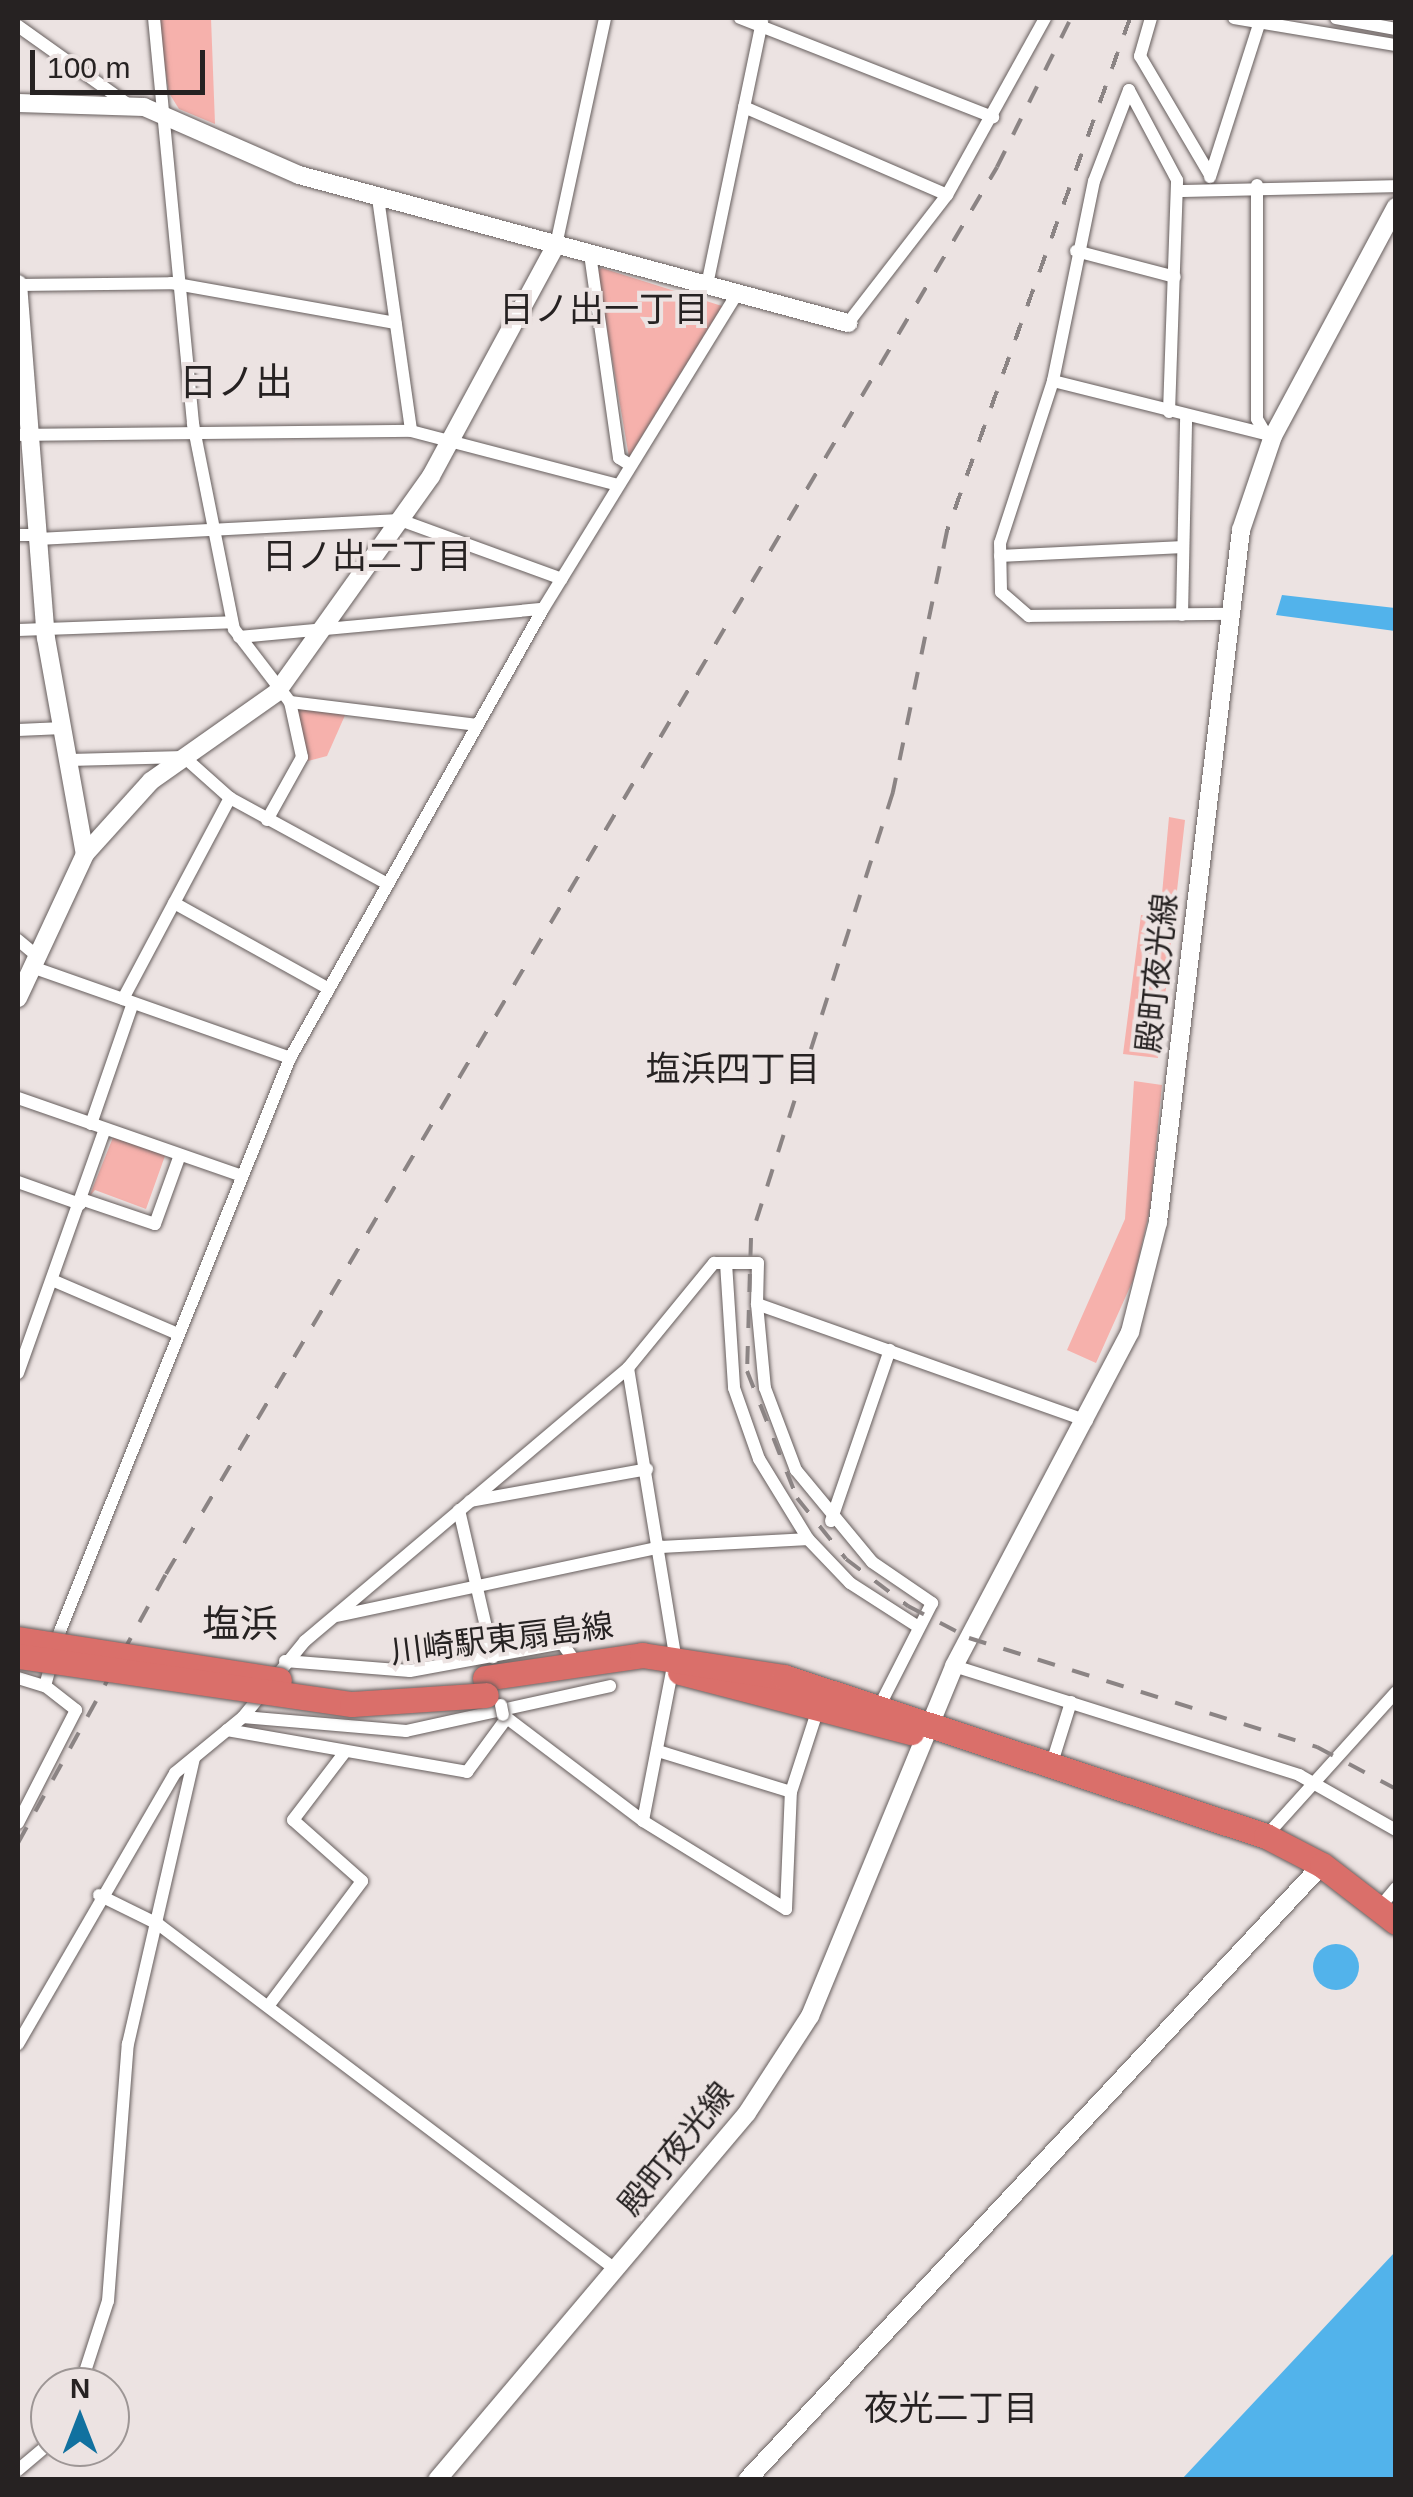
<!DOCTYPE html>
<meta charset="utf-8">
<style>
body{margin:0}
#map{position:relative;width:1413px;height:2497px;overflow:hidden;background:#ece3e2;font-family:Helvetica,"Noto Sans JP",sans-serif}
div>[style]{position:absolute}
.green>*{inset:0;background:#f6b1ac}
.water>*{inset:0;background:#52b3eb}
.round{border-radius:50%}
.roads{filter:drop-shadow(0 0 2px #665e5d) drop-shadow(0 0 2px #665e5d)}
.street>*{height:12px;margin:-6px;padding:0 6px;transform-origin:6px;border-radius:6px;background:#fff}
.secondary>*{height:18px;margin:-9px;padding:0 9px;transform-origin:9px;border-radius:9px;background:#fff}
.highway>*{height:25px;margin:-12.5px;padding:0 12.5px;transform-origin:12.5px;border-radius:12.5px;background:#da6f6a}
.rail>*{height:4px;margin-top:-2px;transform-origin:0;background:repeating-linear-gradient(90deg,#8b8484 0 18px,transparent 0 36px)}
.bridges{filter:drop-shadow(0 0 2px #665e5d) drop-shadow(0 0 2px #665e5d)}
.street-bridge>*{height:12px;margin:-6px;padding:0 6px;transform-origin:6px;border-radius:6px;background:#fff}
.highway-bridge>*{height:25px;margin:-12.5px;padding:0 12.5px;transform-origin:12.5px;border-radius:12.5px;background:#da6f6a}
span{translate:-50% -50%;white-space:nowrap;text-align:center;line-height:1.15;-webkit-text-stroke:8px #ece3e2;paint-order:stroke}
.street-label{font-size:32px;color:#262222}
.neighbourhood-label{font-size:35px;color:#262222}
.quarter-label{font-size:38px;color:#262222}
.frame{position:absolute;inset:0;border:20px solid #262222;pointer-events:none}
.north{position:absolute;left:30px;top:2367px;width:100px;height:100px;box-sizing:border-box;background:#ece3e2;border:2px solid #9d9695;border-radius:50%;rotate:0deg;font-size:28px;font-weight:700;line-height:40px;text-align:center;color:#262222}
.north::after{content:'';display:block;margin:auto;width:35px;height:45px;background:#11719f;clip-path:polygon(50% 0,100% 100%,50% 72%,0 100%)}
.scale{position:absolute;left:30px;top:50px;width:175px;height:45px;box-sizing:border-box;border:5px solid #262222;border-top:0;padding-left:12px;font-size:30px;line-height:35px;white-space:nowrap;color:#262222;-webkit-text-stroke:8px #ece3e2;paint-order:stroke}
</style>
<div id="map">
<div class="green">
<i style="clip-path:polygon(157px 18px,211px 18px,215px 124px,179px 109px,169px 93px)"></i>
<i style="clip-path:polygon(602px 268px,722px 306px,629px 457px,597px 271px)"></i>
<i style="clip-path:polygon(297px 707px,346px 713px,327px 756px,308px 761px)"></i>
<i style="clip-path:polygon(1169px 817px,1185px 820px,1158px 1058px,1123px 1054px,1141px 915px,1160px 916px)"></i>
<i style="clip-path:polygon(1134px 1081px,1162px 1085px,1150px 1209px,1134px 1278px,1096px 1363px,1067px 1350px,1125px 1219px)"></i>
<i style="clip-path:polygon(114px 1135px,166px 1153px,146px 1209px,95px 1190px,89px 1197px)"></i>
</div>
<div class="water">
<i style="clip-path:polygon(1282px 595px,1395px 608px,1395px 631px,1276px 615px)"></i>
<i class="round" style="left:1313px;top:1944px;width:46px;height:46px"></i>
<i style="clip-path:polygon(1395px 2252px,1395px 2479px,1182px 2479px)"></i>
</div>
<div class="roads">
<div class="street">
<i style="left:154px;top:18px;width:408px;rotate:84.5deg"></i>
<i style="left:193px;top:424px;width:209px;rotate:78.7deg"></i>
<i style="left:234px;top:629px;width:92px;rotate:52.5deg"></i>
<i style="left:290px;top:702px;width:187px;rotate:7deg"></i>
<i style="left:740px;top:18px;width:272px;rotate:21.4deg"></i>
<i style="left:1151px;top:18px;width:40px;rotate:106deg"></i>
<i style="left:1140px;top:56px;width:138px;rotate:59.5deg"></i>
<i style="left:1234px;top:18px;width:164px;rotate:9.5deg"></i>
<i style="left:1336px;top:18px;width:61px;rotate:10.4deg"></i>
<i style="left:18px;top:26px;width:133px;rotate:35.5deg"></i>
<i style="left:744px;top:107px;width:221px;rotate:23.4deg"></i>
<i style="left:1210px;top:177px;width:167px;rotate:-72.2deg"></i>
<i style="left:1257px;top:185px;width:234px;rotate:90deg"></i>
<i style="left:1257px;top:419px;width:16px;rotate:60deg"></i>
<i style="left:1178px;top:191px;width:218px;rotate:-1.3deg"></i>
<i style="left:378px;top:198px;width:235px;rotate:81.9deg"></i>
<i style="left:556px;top:245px;width:232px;rotate:-77.8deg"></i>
<i style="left:1076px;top:251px;width:102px;rotate:14.7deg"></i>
<i style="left:590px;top:254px;width:206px;rotate:81.9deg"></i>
<i style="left:619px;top:458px;width:13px;rotate:32deg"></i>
<i style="left:18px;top:285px;width:153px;rotate:-0.7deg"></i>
<i style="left:171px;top:283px;width:228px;rotate:10.1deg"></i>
<i style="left:707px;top:285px;width:270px;rotate:-78.2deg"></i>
<i style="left:848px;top:323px;width:162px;rotate:-52.3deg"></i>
<i style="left:947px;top:195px;width:202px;rotate:-61deg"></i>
<i style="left:1053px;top:381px;width:223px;rotate:14deg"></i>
<i style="left:1169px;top:412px;width:232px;rotate:-88deg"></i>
<i style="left:1177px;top:180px;width:102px;rotate:-118.1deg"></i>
<i style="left:1129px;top:90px;width:97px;rotate:111deg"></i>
<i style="left:1094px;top:181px;width:204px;rotate:101.6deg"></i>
<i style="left:1053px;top:381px;width:170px;rotate:108.1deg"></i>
<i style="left:1000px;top:543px;width:49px;rotate:88.8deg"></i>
<i style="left:1001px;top:592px;width:37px;rotate:41deg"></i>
<i style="left:1029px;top:616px;width:199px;rotate:-0.6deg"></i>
<i style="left:18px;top:435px;width:393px;rotate:-0.6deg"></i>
<i style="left:411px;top:431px;width:214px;rotate:14.6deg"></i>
<i style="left:18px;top:535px;width:19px"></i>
<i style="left:38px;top:539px;width:362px;rotate:-3deg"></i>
<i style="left:400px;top:520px;width:172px;rotate:20deg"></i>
<i style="left:1000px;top:556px;width:183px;rotate:-2.8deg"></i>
<i style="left:1182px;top:615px;width:198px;rotate:-88.8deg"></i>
<i style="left:18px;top:630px;width:214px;rotate:-2.1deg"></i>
<i style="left:239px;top:637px;width:305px;rotate:-5.3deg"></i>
<i style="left:18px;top:730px;width:45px;rotate:-2.5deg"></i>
<i style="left:69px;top:760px;width:115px;rotate:-1.5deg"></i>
<i style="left:184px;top:757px;width:62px;rotate:41.7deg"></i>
<i style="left:230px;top:798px;width:180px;rotate:28.6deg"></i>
<i style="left:267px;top:820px;width:72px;rotate:-60.9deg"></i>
<i style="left:302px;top:757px;width:56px;rotate:-102.3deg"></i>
<i style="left:174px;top:903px;width:177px;rotate:29deg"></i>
<i style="left:18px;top:940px;width:25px;rotate:40deg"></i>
<i style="left:32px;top:967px;width:274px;rotate:19.4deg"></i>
<i style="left:123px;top:999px;width:228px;rotate:-62deg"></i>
<i style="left:18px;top:1098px;width:237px;rotate:19.2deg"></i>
<i style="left:91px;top:1124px;width:128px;rotate:-70.9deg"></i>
<i style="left:18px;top:1182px;width:66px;rotate:19.5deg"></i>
<i style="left:81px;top:1199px;width:78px;rotate:18.7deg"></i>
<i style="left:155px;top:1224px;width:73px;rotate:-70.1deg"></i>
<i style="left:726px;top:1263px;width:125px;rotate:86.3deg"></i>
<i style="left:734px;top:1388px;width:75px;rotate:70.6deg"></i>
<i style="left:759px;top:1459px;width:94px;rotate:58.5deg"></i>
<i style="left:808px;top:1539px;width:61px;rotate:46.3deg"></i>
<i style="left:850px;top:1583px;width:80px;rotate:32.7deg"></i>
<i style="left:52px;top:1280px;width:137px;rotate:23.2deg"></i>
<i style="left:757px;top:1304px;width:84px;rotate:84.6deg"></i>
<i style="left:765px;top:1388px;width:88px;rotate:69.3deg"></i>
<i style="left:796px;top:1470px;width:119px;rotate:50.4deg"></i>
<i style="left:872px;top:1562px;width:73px;rotate:34.3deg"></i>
<i style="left:932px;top:1603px;width:117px;rotate:117deg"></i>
<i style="left:628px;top:1368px;width:292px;rotate:80.7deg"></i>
<i style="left:675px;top:1656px;width:168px;rotate:101deg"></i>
<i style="left:18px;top:1373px;width:259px;rotate:-70.4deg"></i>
<i style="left:470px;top:1501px;width:180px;rotate:-10.2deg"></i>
<i style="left:459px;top:1510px;width:151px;rotate:77deg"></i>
<i style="left:831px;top:1521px;width:181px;rotate:-71deg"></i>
<i style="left:337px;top:1616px;width:332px;rotate:-12deg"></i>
<i style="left:662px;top:1547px;width:146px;rotate:-3.1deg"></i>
<i style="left:285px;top:1661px;width:125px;rotate:4.6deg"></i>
<i style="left:410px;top:1671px;width:155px;rotate:-10.4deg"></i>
<i style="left:562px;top:1643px;width:19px;rotate:55deg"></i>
<i style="left:954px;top:1666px;width:362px;rotate:17.5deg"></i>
<i style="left:1299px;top:1775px;width:112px;rotate:29.6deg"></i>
<i style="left:18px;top:1678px;width:28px;rotate:17deg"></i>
<i style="left:503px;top:1715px;width:176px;rotate:37.1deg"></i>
<i style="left:643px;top:1821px;width:168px;rotate:31.6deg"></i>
<i style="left:786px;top:1909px;width:117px;rotate:-87.6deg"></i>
<i style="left:791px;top:1792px;width:90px;rotate:-72deg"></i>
<i style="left:243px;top:1717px;width:164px;rotate:4.9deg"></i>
<i style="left:406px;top:1731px;width:209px;rotate:-12.4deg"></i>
<i style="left:227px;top:1730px;width:244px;rotate:9.9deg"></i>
<i style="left:467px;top:1772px;width:61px;rotate:-53.7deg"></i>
<i style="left:658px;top:1751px;width:139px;rotate:17.1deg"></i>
<i style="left:1051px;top:1766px;width:67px;rotate:-72.6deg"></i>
<i style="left:18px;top:1823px;width:127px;rotate:-62.8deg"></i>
<i style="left:76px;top:1710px;width:39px;rotate:-142deg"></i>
<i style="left:45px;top:1686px;width:57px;rotate:-74.7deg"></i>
<i style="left:60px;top:1631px;width:617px;rotate:-68.13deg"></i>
<i style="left:290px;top:1058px;width:515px;rotate:-60.6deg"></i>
<i style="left:543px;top:609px;width:372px;rotate:-58.4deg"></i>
<i style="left:1266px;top:1836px;width:194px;rotate:-47.9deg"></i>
<i style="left:99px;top:1895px;width:66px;rotate:26.2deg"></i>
<i style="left:158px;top:1924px;width:573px;rotate:37.05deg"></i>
<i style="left:1380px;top:1907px;width:25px;rotate:-50deg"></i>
<i style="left:269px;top:2005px;width:155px;rotate:-53.1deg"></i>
<i style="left:362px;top:1881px;width:92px;rotate:-138.5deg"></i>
<i style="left:293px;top:1820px;width:86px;rotate:-52.6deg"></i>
<i style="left:18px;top:2044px;width:313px;rotate:-59.9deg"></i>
<i style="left:175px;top:1773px;width:88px;rotate:-39.5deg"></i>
<i style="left:243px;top:1717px;width:98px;rotate:-50.8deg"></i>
<i style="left:305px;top:1641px;width:423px;rotate:-40.2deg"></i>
<i style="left:628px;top:1368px;width:136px;rotate:-50.7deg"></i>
<i style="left:714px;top:1263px;width:44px"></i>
<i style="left:758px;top:1263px;width:41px;rotate:91.4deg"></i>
<i style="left:757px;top:1304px;width:350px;rotate:19.5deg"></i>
<i style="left:80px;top:2387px;width:90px;rotate:-72deg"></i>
<i style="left:108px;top:2301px;width:258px;rotate:-85.6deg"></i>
<i style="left:128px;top:2044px;width:293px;rotate:-77deg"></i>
<i style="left:18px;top:2470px;width:42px;rotate:-40.2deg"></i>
</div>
<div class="secondary">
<i style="left:18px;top:103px;width:126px;rotate:1.8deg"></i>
<i style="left:144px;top:107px;width:169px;rotate:23.7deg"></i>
<i style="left:299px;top:175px;width:569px;rotate:15.09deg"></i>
<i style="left:18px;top:284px;width:355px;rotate:85.5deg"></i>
<i style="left:46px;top:638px;width:219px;rotate:79.8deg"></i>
<i style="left:18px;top:998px;width:159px;rotate:-65deg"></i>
<i style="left:85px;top:854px;width:98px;rotate:-47.9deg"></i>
<i style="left:151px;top:781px;width:154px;rotate:-35.2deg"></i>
<i style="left:277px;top:692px;width:265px;rotate:-54.5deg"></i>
<i style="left:431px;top:476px;width:263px;rotate:-61.6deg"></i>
<i style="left:437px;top:2480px;width:480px;rotate:-49.8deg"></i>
<i style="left:747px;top:2113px;width:116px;rotate:-57deg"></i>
<i style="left:810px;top:2016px;width:378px;rotate:-67.6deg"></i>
<i style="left:954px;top:1666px;width:378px;rotate:-62.2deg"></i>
<i style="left:1130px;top:1332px;width:114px;rotate:-75.7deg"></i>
<i style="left:1158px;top:1222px;width:697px;rotate:-83.16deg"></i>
<i style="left:1241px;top:530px;width:99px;rotate:-71.2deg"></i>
<i style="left:1273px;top:436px;width:260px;rotate:-61.8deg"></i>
<i style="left:747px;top:2480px;width:842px;rotate:-46.93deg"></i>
</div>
<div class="highway">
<i style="left:680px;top:1672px;width:239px;rotate:14.6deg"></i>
<i style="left:485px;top:1678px;width:159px;rotate:-8.3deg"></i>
<i style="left:642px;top:1655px;width:144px;rotate:8.8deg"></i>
<i style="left:784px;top:1677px;width:508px;rotate:18.26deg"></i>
<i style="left:1266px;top:1836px;width:63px;rotate:27.4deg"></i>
<i style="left:1322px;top:1865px;width:93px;rotate:37.6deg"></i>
</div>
</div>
<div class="rail">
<i style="left:1130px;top:18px;width:545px;rotate:109.63deg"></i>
<i style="left:947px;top:531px;width:267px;rotate:101.7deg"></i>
<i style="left:893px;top:792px;width:468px;rotate:107.7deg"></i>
<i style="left:751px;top:1238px;width:133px;rotate:91.7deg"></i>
<i style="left:747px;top:1371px;width:136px;rotate:68.5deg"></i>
<i style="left:797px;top:1498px;width:78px;rotate:51.2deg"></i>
<i style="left:846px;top:1559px;width:78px;rotate:37.2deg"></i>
<i style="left:908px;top:1606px;width:69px;rotate:27.7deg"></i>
<i style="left:969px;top:1638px;width:365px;rotate:17.4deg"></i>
<i style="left:1317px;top:1747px;width:89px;rotate:28deg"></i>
<i style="left:18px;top:1843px;width:307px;rotate:-61.2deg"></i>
<i style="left:166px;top:1574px;width:1634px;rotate:-59.43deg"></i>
<i style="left:997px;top:167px;width:166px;rotate:-63.6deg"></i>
</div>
<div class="bridges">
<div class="street-bridge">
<i style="left:501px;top:1705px;width:10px;rotate:79deg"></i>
</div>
<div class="highway-bridge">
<i style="left:18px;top:1639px;width:264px;rotate:8.9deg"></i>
<i style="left:18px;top:1656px;width:337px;rotate:8.2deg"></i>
<i style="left:352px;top:1704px;width:134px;rotate:-3.8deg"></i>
</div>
</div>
<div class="street-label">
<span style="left:1157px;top:973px;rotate:-84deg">殿町夜光線</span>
<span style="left:502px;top:1639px;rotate:-7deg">川崎駅東扇島線</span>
<span style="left:676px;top:2149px;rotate:-51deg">殿町夜光線</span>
</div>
<div class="neighbourhood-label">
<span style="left:604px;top:309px">日ノ出一丁目</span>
<span style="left:367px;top:556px">日ノ出二丁目</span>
<span style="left:733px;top:1069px">塩浜四丁目</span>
<span style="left:951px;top:2408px">夜光二丁目</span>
</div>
<div class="quarter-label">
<span style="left:236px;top:383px">日ノ出</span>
<span style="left:240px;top:1625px">塩浜</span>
</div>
<div class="frame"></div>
<div class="north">N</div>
<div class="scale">100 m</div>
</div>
